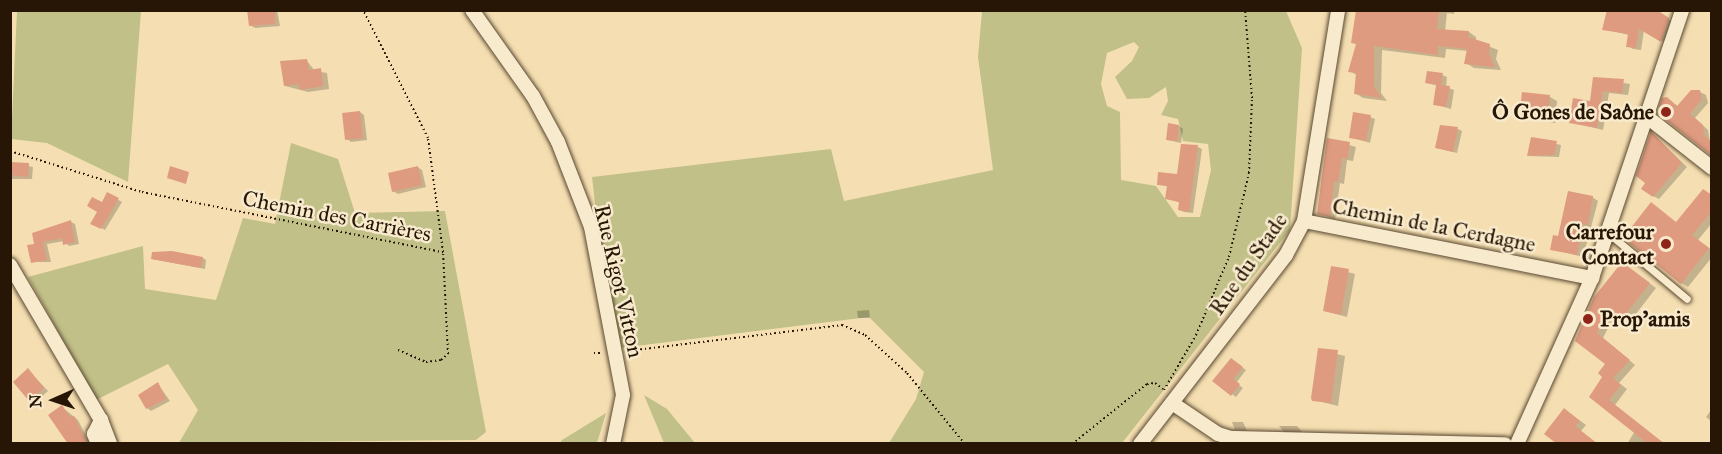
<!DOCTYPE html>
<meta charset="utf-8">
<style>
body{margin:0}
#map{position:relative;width:1722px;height:454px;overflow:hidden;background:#f5dfb2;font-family:"IM FELL Great Primer",serif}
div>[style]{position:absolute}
.green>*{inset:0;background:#c1c088}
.shadow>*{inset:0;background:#0003}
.building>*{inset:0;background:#df9b80}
.path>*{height:2px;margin-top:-1px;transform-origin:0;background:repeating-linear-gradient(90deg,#271605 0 1.5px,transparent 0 4.5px)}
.roads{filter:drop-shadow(0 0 2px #5a4830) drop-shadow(0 0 2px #5a4830)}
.lane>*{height:7px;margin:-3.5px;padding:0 3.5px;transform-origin:3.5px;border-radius:3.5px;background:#f8eacd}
.street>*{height:14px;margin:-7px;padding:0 7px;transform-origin:7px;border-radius:7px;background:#f8eacd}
.dots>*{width:16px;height:16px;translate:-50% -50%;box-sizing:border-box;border:3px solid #f8eacd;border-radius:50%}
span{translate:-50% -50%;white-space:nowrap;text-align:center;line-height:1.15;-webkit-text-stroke:5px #f8eacd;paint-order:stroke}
.poi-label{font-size:22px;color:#271605;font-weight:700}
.right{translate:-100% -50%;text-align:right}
.left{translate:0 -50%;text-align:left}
.street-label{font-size:22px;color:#271605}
.frame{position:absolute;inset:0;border:12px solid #271605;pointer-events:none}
.north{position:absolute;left:24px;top:370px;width:60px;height:60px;-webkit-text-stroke:4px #f8eacd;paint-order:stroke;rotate:267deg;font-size:16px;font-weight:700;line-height:24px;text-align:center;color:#271605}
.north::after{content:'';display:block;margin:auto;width:21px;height:27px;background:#271605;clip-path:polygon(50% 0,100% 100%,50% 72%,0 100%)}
</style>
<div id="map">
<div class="green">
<i style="clip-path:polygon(17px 11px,141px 11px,128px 182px,47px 143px,11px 139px)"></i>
<i style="clip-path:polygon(evenodd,982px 11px,1286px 11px,1302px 48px,1290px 230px,1122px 443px,889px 443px,916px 399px,924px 372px,869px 317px,620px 348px,600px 247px,592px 177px,831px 149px,844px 201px,993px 170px,978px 57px,982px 11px,1134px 42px,1139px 47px,1132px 61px,1115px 77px,1127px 99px,1149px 98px,1166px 87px,1168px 101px,1161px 115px,1178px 119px,1183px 141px,1208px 144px,1211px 170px,1200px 217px,1178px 217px,1156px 186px,1121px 180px,1120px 112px,1107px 106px,1101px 84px,1107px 53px,1134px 42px)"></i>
<i style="clip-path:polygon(291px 143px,338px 159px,355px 213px,445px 211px,486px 432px,476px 440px,179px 443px,198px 410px,168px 364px,96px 400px,28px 277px,143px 246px,145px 289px,216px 300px,243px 218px,275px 224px)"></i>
<i style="clip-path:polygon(644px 395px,667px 409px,695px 443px,664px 443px)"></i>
<i style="clip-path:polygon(606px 413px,597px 443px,560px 443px,562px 440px)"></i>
</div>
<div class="shadow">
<i style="clip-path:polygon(249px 10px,277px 10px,280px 26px,255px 28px,250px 25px)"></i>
<i style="clip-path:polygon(1358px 10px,1455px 10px,1454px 14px,1447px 13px,1445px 31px,1469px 32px,1476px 37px,1476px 41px,1498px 50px,1496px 59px,1501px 70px,1474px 68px,1466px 63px,1468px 51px,1446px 49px,1445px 58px,1382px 50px,1381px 93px,1387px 101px,1363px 98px,1355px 93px,1358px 76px,1350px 71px,1357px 45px)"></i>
<i style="clip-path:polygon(1655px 10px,1673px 22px,1666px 43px,1644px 30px,1641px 50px,1633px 49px,1628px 46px,1629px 35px,1604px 29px,1606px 14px)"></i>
<i style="clip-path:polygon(307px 61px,315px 71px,327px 73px,329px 89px,308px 92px,285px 86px)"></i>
<i style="clip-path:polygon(1442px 75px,1447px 77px,1446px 87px,1454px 90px,1451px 109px,1434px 104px,1438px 86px,1427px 82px)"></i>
<i style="clip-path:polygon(1595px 78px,1630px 84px,1628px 95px,1609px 93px,1603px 130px,1570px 122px,1592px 103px)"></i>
<i style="clip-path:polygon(1700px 92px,1706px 95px,1708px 103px,1695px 118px,1708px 130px,1712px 154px,1667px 99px,1679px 107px)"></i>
<i style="clip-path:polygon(1550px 97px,1557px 101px,1555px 123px,1521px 117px)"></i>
<i style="clip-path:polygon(360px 112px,364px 115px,367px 140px,351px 142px,347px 139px)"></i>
<i style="clip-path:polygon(1370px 117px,1375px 119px,1370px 143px,1350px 137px)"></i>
<i style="clip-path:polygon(1179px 126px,1183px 129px,1181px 143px,1168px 140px)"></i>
<i style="clip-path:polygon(1458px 129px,1462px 131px,1457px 153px,1437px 148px)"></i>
<i style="clip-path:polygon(1652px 133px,1687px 167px,1659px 199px,1653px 196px)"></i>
<i style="clip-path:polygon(1329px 139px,1356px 147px,1353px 161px,1347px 160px,1344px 184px,1340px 183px,1335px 219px,1319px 214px)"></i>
<i style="clip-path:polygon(1532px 139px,1561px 145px,1559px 157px,1529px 156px)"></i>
<i style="clip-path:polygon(1198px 147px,1202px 149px,1193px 213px,1184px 212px,1180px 210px,1181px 203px,1167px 198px,1169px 187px,1159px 184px,1178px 176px)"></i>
<i style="clip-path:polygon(10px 163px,33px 167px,32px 179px,10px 179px)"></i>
<i style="clip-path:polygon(417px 167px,422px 170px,426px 187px,398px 194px,393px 191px)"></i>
<i style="clip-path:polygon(108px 194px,122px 202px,105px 230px,92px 223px)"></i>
<i style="clip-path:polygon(1712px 195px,1712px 223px,1698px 240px,1712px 250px,1712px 257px,1688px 287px,1681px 283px,1677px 223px)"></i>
<i style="clip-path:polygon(1592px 197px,1598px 201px,1583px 257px,1552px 249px)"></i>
<i style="clip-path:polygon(71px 222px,75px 224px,79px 244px,69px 246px,64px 241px,47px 244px,51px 262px,32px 262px,36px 245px)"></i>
<i style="clip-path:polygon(203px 258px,206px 260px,205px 269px,152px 259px)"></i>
<i style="clip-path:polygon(1333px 268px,1355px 274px,1347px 317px,1325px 311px)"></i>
<i style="clip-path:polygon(1629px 268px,1656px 288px,1625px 328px,1612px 320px,1603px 338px,1635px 365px,1619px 383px,1627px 389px,1615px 405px,1664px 444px,1627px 444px,1635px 431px,1591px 397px,1604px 377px,1607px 364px,1577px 340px)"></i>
<i style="clip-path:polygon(869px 310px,870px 318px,858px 318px,857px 311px)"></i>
<i style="clip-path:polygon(1320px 350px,1345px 356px,1338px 406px,1314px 400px)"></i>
<i style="clip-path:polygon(1236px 363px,1246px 370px,1236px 383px,1243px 388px,1236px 397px,1215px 381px)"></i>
<i style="clip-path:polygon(28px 370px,48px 391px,35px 403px,15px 382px)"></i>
<i style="clip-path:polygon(158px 384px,170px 401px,151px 411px,147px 408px)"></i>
<i style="clip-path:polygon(62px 407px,78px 420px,90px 444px,71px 444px)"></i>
<i style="clip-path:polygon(1712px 409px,1712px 422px,1706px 417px)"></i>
<i style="clip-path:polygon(1571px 414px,1586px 425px,1581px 431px,1597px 444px,1559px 444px)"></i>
<i style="clip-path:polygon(1232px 422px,1243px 422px,1247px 431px,1235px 430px)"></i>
<i style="clip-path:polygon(1279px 426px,1297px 426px,1302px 432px,1284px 432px)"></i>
</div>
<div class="building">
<i style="clip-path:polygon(247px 10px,275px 10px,275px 24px,249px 26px)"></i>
<i style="clip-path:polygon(1356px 10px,1439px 10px,1437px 29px,1469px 31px,1468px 37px,1490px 44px,1489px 54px,1495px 67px,1464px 64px,1467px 49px,1438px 46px,1438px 55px,1374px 46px,1374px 87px,1382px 98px,1354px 94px,1356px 73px,1348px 72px,1356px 44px,1351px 43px)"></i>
<i style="clip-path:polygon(1607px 10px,1657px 10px,1669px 18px,1661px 42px,1639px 29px,1636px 48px,1626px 47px,1628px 34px,1602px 30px)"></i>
<i style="clip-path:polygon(307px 59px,309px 70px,321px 68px,323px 86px,300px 90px,299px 84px,284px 86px,280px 61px)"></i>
<i style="clip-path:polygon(1427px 71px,1443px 73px,1441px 85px,1450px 86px,1446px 107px,1433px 105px,1436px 85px,1425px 83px)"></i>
<i style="clip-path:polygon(1593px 77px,1624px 79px,1622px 93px,1603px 91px,1597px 128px,1569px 123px,1573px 98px,1590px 101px)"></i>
<i style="clip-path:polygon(1691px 90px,1700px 90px,1702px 99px,1690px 114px,1703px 125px,1704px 136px,1712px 142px,1712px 156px,1657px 113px,1662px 98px,1667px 97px,1677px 106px)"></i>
<i style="clip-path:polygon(1522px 92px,1550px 95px,1548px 120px,1519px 118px)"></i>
<i style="clip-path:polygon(360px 111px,363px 138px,345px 140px,342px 113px)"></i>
<i style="clip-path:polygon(1353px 112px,1371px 115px,1366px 141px,1349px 138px)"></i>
<i style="clip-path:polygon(1168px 123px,1179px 125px,1177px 141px,1166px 140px)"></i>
<i style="clip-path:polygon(1440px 125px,1458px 127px,1453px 152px,1435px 148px)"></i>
<i style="clip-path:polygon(1651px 131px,1682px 163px,1653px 197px,1641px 189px,1645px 183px,1636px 176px)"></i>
<i style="clip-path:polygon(1531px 137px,1557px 141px,1554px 155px,1527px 156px)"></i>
<i style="clip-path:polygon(1327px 138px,1350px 142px,1347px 159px,1342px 158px,1338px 182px,1334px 181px,1330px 217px,1317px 214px)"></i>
<i style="clip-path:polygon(1181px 144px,1198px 145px,1189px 212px,1178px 210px,1179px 202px,1165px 199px,1167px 186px,1157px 185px,1158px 172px,1177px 174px)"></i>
<i style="clip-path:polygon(10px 162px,29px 163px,28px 177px,10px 175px)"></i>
<i style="clip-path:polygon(170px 166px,189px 172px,186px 184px,167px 178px)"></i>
<i style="clip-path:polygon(418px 166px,422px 185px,392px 192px,388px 173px)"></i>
<i style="clip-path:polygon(1703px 189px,1712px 195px,1712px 211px,1692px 235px,1709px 248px,1681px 284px,1623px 238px,1651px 202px,1676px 222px)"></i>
<i style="clip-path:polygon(1568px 191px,1593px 196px,1588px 225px,1583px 224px,1577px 255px,1550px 250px,1553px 235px,1558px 236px)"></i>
<i style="clip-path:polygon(107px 192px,119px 198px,101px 229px,90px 224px,97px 212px,87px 206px,92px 197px,102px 202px)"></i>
<i style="clip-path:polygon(71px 220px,75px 242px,63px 245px,62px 238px,43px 242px,47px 260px,31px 263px,27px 245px,34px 244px,32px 233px)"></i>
<i style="clip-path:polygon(172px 251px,203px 257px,201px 268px,151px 259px,152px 252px)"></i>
<i style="clip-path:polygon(1622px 262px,1650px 283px,1617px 325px,1605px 317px,1597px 333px,1630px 360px,1613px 378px,1621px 385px,1609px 400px,1665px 444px,1648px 444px,1589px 397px,1602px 377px,1598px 373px,1605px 364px,1575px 341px,1594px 297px)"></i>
<i style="clip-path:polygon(1331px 266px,1349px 269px,1341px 315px,1323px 311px)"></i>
<i style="clip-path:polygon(1318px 348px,1338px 350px,1331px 403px,1312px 401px,1311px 398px)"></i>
<i style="clip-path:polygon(1231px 358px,1243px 367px,1233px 379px,1240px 384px,1231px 396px,1212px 381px)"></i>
<i style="clip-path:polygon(28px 368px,44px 388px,29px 401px,13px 382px)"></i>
<i style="clip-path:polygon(158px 382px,166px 399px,146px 409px,138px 395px)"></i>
<i style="clip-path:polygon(62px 405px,70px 417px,74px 416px,88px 444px,68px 444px,48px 415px)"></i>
<i style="clip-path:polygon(1564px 408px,1580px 421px,1575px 426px,1598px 444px,1557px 444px,1544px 434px)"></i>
</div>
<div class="path">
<i style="left:10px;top:151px;width:138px;rotate:17.3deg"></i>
<i style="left:142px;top:192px;width:307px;rotate:11.3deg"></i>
<i style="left:443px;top:252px;width:115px;rotate:-97.5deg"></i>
<i style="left:428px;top:138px;width:144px;rotate:-116.9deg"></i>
<i style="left:398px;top:350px;width:30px;rotate:23deg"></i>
<i style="left:426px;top:362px;width:15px;rotate:-8deg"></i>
<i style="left:441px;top:360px;width:9px;rotate:-41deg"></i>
<i style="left:448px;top:354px;width:102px;rotate:-92.8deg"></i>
<i style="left:627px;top:351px;width:217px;rotate:-6.9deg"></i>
<i style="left:842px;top:325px;width:25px;rotate:23deg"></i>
<i style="left:865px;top:335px;width:57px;rotate:42.1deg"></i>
<i style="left:907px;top:373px;width:92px;rotate:50.8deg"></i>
<i style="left:594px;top:353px;width:9px"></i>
<i style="left:1164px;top:390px;width:64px;rotate:-59.8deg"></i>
<i style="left:1196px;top:335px;width:85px;rotate:-67.1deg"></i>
<i style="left:1229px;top:257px;width:86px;rotate:-76.6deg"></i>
<i style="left:1249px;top:173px;width:75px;rotate:-87.7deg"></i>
<i style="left:1252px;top:98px;width:88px;rotate:-94.5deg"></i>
<i style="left:1072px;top:444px;width:96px;rotate:-38.7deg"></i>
<i style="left:1147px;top:384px;width:8px;rotate:-7deg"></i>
<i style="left:1155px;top:383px;width:10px;rotate:37deg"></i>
</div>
<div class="roads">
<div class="lane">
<i style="left:1607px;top:232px;width:104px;rotate:39.9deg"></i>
</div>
<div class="street">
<i style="left:472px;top:10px;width:105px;rotate:54.7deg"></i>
<i style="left:533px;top:96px;width:52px;rotate:61.5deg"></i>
<i style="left:558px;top:142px;width:91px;rotate:68.8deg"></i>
<i style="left:591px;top:227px;width:171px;rotate:79.2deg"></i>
<i style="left:623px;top:395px;width:50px;rotate:101.5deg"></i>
<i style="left:1646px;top:116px;width:84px;rotate:38.2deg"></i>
<i style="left:1304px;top:221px;width:294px;rotate:11.2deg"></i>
<i style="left:10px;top:265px;width:180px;rotate:59.6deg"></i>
<i style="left:101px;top:420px;width:26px;rotate:69deg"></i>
<i style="left:1172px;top:403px;width:55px;rotate:34deg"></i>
<i style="left:1218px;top:434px;width:14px;rotate:17deg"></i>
<i style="left:1231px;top:438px;width:274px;rotate:1.3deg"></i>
<i style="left:98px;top:444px;width:11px;rotate:-112deg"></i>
<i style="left:94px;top:434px;width:16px;rotate:-63deg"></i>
<i style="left:1140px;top:444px;width:239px;rotate:-52.3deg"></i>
<i style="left:1286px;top:255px;width:38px;rotate:-62deg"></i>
<i style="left:1304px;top:221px;width:214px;rotate:-80.8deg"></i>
<i style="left:1517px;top:444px;width:182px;rotate:-65.7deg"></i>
<i style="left:1592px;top:278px;width:283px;rotate:-71.4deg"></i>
</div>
</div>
<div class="dots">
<i style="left:1666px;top:112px;background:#8f2418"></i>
<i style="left:1666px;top:244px;background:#8f2418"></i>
<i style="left:1588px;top:319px;background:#8f2418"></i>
</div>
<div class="poi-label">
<span class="right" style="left:1654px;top:112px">Ô Gones de Saône</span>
<span class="right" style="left:1654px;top:244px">Carrefour<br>Contact</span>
<span class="left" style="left:1600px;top:319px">Prop'amis</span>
</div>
<div class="street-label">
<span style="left:337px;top:216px;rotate:11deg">Chemin des Carrières</span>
<span style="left:1434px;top:225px;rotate:11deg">Chemin de la Cerdagne</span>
<span style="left:1248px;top:264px;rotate:-55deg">Rue du Stade</span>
<span style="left:619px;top:281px;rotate:77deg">Rue Rigot Vitton</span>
</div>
<div class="frame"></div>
<div class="north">N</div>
</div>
